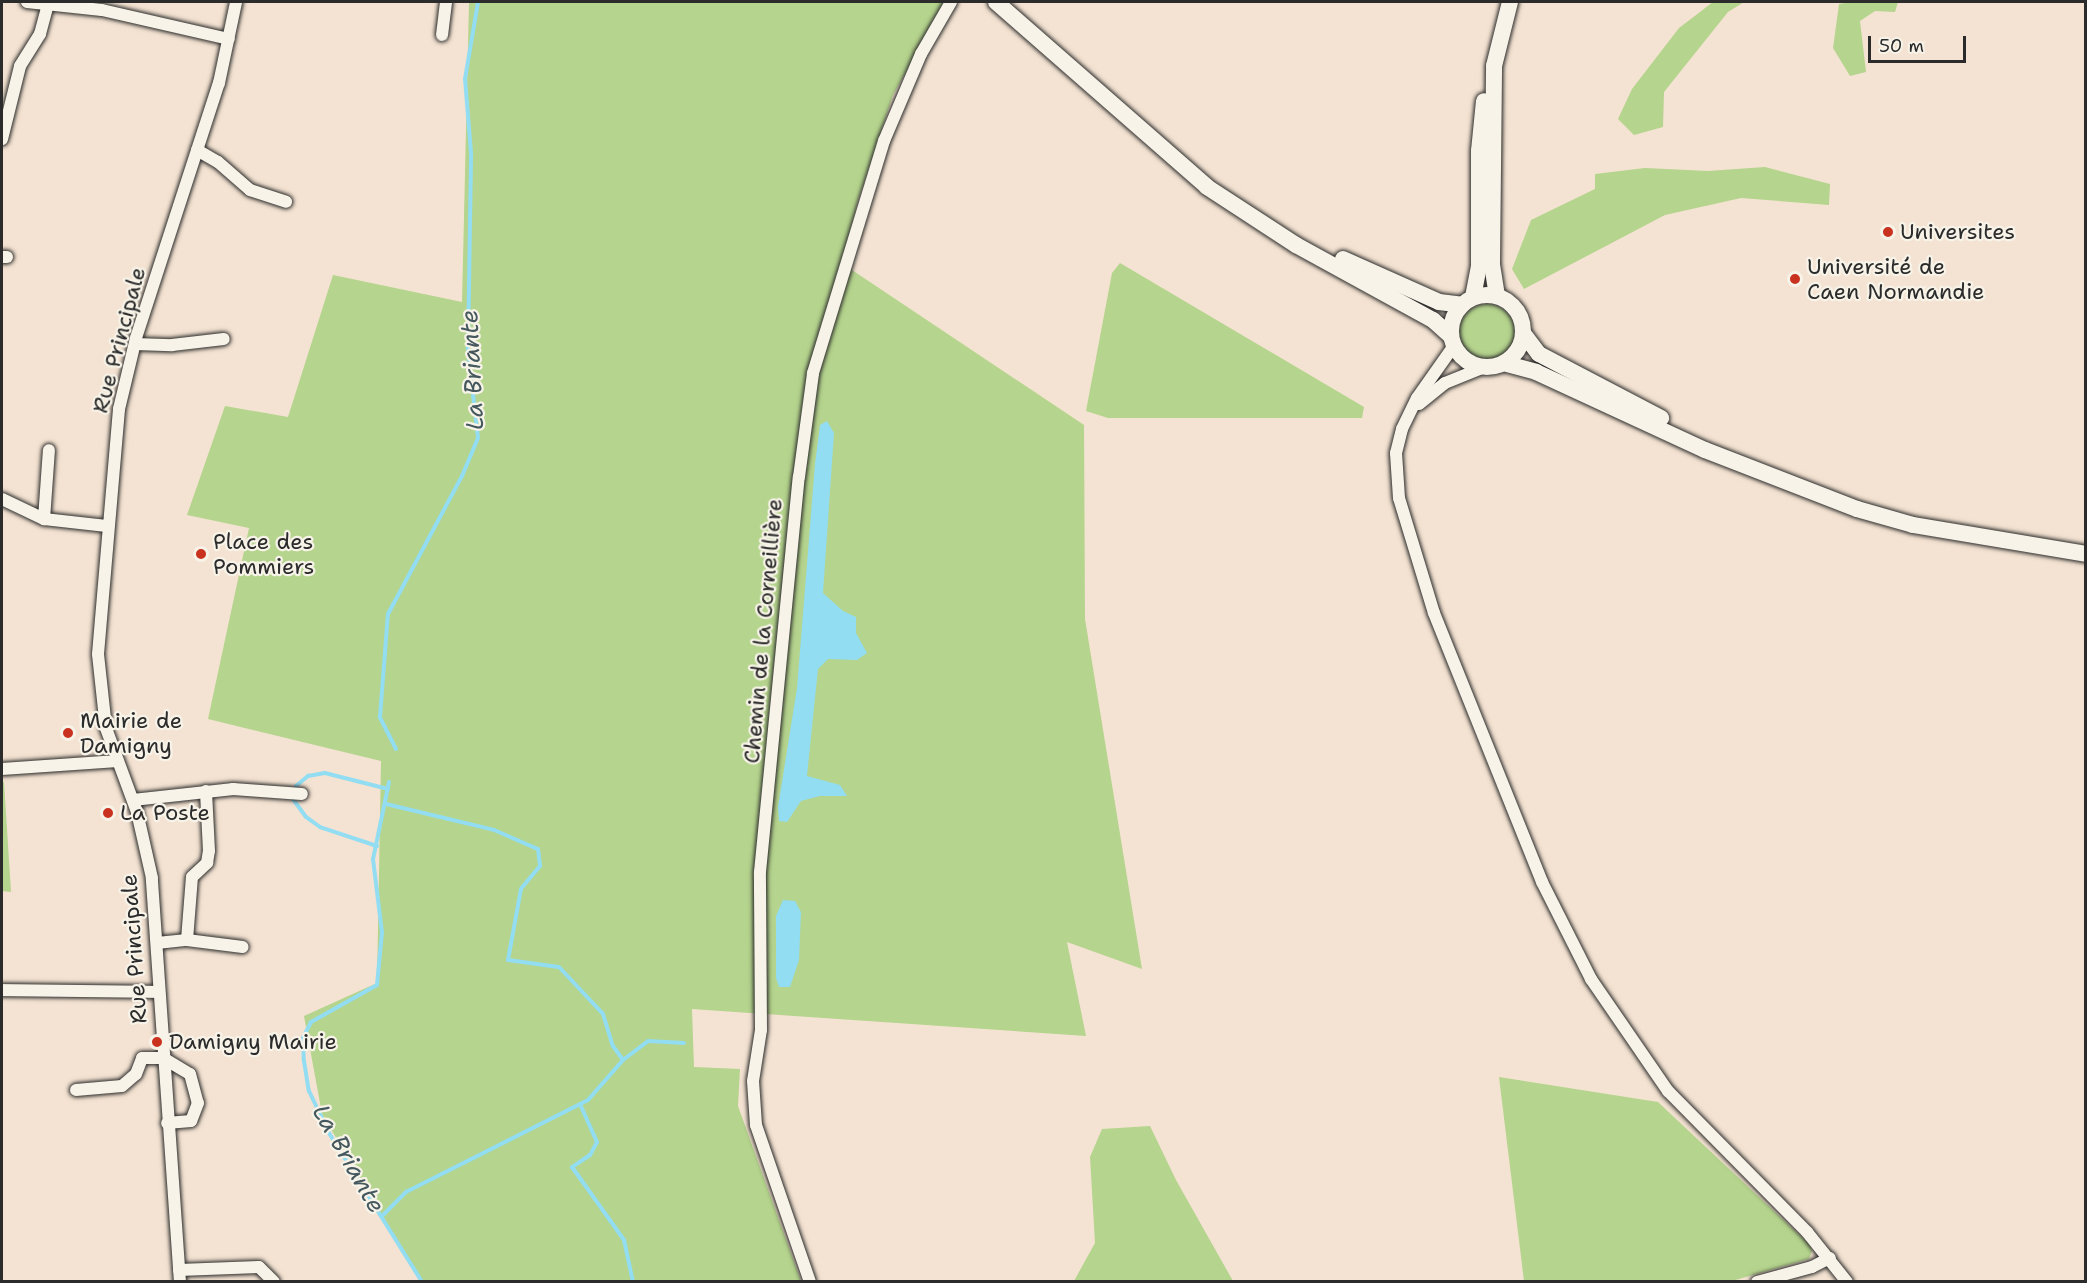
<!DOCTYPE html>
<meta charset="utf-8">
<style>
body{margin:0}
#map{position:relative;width:2087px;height:1283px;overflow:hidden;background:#f4e3d2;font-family:"Shantell Sans",sans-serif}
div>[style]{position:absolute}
.green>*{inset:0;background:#b5d48d}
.round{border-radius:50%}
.water>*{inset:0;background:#92ddf2}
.stream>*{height:4px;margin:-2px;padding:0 2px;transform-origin:2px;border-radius:2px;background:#92ddf2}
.roads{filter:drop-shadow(0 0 2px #2b2b2b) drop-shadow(0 0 2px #2b2b2b)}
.minor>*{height:12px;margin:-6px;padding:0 6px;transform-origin:6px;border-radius:6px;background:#f7f3e8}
.major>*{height:16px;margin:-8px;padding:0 8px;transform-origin:8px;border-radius:8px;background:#f7f3e8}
.major>.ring{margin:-8px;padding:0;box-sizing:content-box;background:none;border:16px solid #f7f3e8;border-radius:50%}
.dots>*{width:16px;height:16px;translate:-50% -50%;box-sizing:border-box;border:3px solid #f7f3e8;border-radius:50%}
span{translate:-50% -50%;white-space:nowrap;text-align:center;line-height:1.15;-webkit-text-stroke:4.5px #f7f3e8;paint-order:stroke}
.poi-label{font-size:22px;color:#2b2b2b}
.left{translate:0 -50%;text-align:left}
.street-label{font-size:22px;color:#2b2b2b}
.water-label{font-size:24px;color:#45585d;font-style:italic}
.frame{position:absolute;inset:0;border:3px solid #2b2b2b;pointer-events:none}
.scale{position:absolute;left:1868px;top:36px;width:98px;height:27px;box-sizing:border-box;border:3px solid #2b2b2b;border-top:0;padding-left:8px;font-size:18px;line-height:21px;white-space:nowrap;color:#2b2b2b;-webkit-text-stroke:4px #f7f3e8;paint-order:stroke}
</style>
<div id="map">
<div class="green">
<i style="clip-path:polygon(469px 2px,946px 2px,893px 95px,857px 204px,843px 264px,1084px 425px,1085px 619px,1142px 969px,1067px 942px,1086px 1036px,692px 1009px,694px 1067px,740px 1069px,738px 1106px,801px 1281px,421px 1281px,322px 1114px,304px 1016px,377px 983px,381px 761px,208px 719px,249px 528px,187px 515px,225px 406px,288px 417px,333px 275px,462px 302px)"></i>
<i style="clip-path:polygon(1713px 2px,1744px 2px,1728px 12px,1664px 92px,1663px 127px,1634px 135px,1618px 119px,1632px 89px,1679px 28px)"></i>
<i style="clip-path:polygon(1852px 2px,1898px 2px,1895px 12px,1875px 11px,1860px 21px,1866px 72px,1850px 76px,1833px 48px,1839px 4px)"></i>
<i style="clip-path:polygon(1765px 167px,1830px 184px,1829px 205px,1741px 198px,1665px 215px,1524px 289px,1512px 269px,1531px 220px,1595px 189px,1595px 174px,1645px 168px,1708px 171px)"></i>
<i style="clip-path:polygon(1120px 263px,1364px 407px,1362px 418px,1108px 418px,1086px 411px,1112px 273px)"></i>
<i class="round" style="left:1459px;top:304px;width:56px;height:56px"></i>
<i style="clip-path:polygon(2px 782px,4px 782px,11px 892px,2px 891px)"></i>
<i style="clip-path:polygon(1499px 1077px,1658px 1102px,1809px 1244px,1812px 1251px,1809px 1259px,1732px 1281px,1524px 1281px)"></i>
<i style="clip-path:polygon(1150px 1126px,1176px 1180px,1233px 1281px,1074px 1281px,1095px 1243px,1090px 1157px,1102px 1129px)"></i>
</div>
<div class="water">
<i style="clip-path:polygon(827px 421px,834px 433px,823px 593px,843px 611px,856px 617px,856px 633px,867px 653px,857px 660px,828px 659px,818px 669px,807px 776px,840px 785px,847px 796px,820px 796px,801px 801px,787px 822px,779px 821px,778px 807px,797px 688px,815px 464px,820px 425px)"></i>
<i style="clip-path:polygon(783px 900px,795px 901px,801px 912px,799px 960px,790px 987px,779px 987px,776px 978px,776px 916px)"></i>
</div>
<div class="stream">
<i style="left:396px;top:749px;width:36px;rotate:-117deg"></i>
<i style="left:380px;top:717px;width:103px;rotate:-85.6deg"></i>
<i style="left:388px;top:614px;width:157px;rotate:-61.8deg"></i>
<i style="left:462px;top:476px;width:41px;rotate:-67.2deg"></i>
<i style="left:478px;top:438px;width:89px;rotate:-96.5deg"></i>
<i style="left:468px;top:350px;width:197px;rotate:-89.1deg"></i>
<i style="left:471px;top:153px;width:74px;rotate:-94.6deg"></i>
<i style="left:465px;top:79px;width:78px;rotate:-80.4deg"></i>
<i style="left:389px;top:782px;width:79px;rotate:101.7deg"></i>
<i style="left:373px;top:859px;width:74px;rotate:83deg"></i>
<i style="left:382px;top:932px;width:53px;rotate:95.4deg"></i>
<i style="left:377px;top:985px;width:76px;rotate:150.7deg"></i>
<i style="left:311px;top:1022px;width:18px;rotate:117deg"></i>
<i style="left:303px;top:1038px;width:23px;rotate:88deg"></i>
<i style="left:304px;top:1061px;width:30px;rotate:81deg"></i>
<i style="left:309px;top:1091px;width:47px;rotate:64.5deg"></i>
<i style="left:329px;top:1133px;width:176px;rotate:58deg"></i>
<i style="left:386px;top:804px;width:111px;rotate:13.5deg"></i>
<i style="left:494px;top:830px;width:48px;rotate:23.4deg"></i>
<i style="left:538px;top:849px;width:17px;rotate:83deg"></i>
<i style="left:540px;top:866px;width:30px;rotate:130deg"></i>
<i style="left:521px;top:889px;width:72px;rotate:100.4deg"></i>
<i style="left:508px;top:960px;width:51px;rotate:7.8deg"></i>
<i style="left:559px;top:967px;width:64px;rotate:46.9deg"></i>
<i style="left:603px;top:1014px;width:34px;rotate:73deg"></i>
<i style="left:613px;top:1046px;width:17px;rotate:54deg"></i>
<i style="left:623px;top:1060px;width:31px;rotate:-37deg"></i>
<i style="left:648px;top:1041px;width:36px;rotate:3deg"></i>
<i style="left:377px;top:846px;width:60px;rotate:-161.6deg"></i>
<i style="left:320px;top:827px;width:17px;rotate:-144deg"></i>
<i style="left:306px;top:817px;width:22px;rotate:-126deg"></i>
<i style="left:293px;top:799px;width:13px;rotate:-77deg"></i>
<i style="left:296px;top:786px;width:16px;rotate:-40deg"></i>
<i style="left:308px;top:776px;width:17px;rotate:-10deg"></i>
<i style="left:325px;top:773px;width:65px;rotate:14.3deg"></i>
<i style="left:580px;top:1104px;width:42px;rotate:65.9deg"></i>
<i style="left:597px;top:1142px;width:15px;rotate:118deg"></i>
<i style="left:590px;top:1155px;width:22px;rotate:146deg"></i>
<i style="left:572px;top:1167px;width:90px;rotate:54.5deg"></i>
<i style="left:624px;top:1240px;width:43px;rotate:77.9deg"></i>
<i style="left:383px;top:1215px;width:33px;rotate:-45deg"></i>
<i style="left:406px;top:1192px;width:204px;rotate:-26.8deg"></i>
<i style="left:588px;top:1100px;width:53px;rotate:-48.8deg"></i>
</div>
<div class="roads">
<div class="minor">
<i style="left:27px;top:2px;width:75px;rotate:6.1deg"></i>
<i style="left:102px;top:10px;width:130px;rotate:12.9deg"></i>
<i style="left:442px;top:35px;width:33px;rotate:-83deg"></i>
<i style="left:2px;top:139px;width:75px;rotate:-76.1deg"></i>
<i style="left:20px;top:66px;width:38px;rotate:-58deg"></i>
<i style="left:40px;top:34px;width:31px;rotate:-75deg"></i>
<i style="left:197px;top:150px;width:24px;rotate:30deg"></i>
<i style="left:218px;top:162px;width:43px;rotate:41.2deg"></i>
<i style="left:250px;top:190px;width:38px;rotate:18deg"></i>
<i style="left:2px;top:257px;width:5px"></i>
<i style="left:135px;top:344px;width:37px;rotate:2deg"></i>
<i style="left:172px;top:345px;width:52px;rotate:-6.6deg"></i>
<i style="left:1453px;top:347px;width:62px;rotate:125.2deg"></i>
<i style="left:1417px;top:398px;width:34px;rotate:116deg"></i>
<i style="left:1402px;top:429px;width:25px;rotate:104deg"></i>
<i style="left:1396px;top:453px;width:45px;rotate:86.2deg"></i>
<i style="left:1399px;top:498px;width:120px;rotate:73.1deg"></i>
<i style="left:1434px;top:613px;width:290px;rotate:68.1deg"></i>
<i style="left:1542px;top:882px;width:109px;rotate:63.2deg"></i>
<i style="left:1591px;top:979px;width:136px;rotate:55.5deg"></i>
<i style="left:1668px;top:1091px;width:198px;rotate:45.4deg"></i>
<i style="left:1807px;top:1232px;width:64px;rotate:51.3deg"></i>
<i style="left:1419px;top:404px;width:33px;rotate:-39deg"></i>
<i style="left:1445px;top:383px;width:40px;rotate:-22deg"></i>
<i style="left:2px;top:499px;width:47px;rotate:25.5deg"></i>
<i style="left:44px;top:519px;width:63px;rotate:6.3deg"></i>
<i style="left:44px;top:519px;width:69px;rotate:-85.9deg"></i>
<i style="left:2px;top:769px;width:116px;rotate:-3.9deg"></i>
<i style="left:133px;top:800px;width:101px;rotate:-6.3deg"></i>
<i style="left:233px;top:789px;width:69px;rotate:4.1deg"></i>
<i style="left:187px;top:940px;width:56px;rotate:7.1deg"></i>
<i style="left:157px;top:943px;width:30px;rotate:-6deg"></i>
<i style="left:187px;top:940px;width:63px;rotate:-85.5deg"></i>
<i style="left:192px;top:877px;width:21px;rotate:-43deg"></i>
<i style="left:207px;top:863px;width:12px;rotate:-81deg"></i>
<i style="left:209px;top:851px;width:60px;rotate:-92.9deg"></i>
<i style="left:2px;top:990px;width:157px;rotate:0.7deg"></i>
<i style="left:76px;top:1090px;width:46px;rotate:-5deg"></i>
<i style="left:122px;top:1086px;width:18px;rotate:-41deg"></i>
<i style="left:136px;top:1074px;width:17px;rotate:-69deg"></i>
<i style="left:142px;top:1058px;width:21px"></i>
<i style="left:163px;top:1058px;width:31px;rotate:31deg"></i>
<i style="left:190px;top:1074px;width:30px;rotate:75deg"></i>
<i style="left:198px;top:1103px;width:19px;rotate:111deg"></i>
<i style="left:191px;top:1121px;width:24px;rotate:175deg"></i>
<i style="left:179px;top:1270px;width:80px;rotate:-2.1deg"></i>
<i style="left:259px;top:1267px;width:21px;rotate:45deg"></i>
<i style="left:180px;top:1282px;width:405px;rotate:-94deg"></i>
<i style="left:152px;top:878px;width:68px;rotate:-102.8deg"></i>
<i style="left:137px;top:812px;width:90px;rotate:-110.3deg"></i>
<i style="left:106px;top:728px;width:74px;rotate:-96.2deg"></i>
<i style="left:98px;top:654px;width:246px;rotate:-85.1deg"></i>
<i style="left:119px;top:409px;width:73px;rotate:-76.5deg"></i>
<i style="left:136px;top:338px;width:268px;rotate:-72deg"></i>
<i style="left:219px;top:83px;width:83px;rotate:-78.1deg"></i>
<i style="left:810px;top:1282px;width:166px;rotate:-109deg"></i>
<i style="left:756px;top:1125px;width:44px;rotate:-93.9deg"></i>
<i style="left:753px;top:1081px;width:52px;rotate:-81.1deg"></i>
<i style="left:761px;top:1030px;width:158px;rotate:-90.4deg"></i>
<i style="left:760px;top:872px;width:397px;rotate:-84.4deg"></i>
<i style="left:799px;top:477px;width:105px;rotate:-82.3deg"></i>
<i style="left:813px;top:373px;width:243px;rotate:-73deg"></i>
<i style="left:884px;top:141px;width:95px;rotate:-67deg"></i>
<i style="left:921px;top:54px;width:60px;rotate:-60deg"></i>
<i style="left:1757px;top:1282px;width:57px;rotate:-15.3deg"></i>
<i style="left:1812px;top:1267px;width:20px;rotate:-27deg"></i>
</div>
<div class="major">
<i style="left:996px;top:2px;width:281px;rotate:41.2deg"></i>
<i style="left:1207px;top:187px;width:106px;rotate:33.1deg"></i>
<i style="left:1296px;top:245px;width:156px;rotate:28.7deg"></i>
<i style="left:1433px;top:320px;width:24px;rotate:42deg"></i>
<i style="left:1343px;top:259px;width:105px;rotate:24.1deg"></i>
<i style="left:1439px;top:302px;width:23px;rotate:7deg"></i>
<i class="ring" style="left:1451px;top:295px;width:56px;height:56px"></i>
<i style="left:1497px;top:296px;width:33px;rotate:-99deg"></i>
<i style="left:1492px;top:263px;width:197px;rotate:-89.4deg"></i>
<i style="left:1494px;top:66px;width:66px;rotate:-76deg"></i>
<i style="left:1473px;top:297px;width:31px;rotate:-79deg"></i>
<i style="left:1479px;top:267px;width:116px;rotate:-90deg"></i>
<i style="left:1479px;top:151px;width:50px;rotate:-84.3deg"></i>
<i style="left:1523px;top:333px;width:26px;rotate:53deg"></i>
<i style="left:1539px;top:354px;width:138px;rotate:27.7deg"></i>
<i style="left:1507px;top:364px;width:30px;rotate:15deg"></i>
<i style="left:1536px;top:372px;width:186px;rotate:24.8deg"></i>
<i style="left:1705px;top:450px;width:163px;rotate:21.2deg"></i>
<i style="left:1857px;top:509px;width:58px;rotate:15.9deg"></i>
<i style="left:1913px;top:525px;width:175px;rotate:9.5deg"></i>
</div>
</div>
<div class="dots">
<i style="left:1888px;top:232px;background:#c8321e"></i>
<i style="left:1795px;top:279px;background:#c8321e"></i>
<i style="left:201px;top:554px;background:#c8321e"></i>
<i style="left:68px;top:733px;background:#c8321e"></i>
<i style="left:108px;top:813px;background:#c8321e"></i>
<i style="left:157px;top:1042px;background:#c8321e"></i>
</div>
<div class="poi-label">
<span class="left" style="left:1900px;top:232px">Universites</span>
<span class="left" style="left:1807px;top:279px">Université de<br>Caen Normandie</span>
<span class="left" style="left:213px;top:554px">Place des<br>Pommiers</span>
<span class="left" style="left:80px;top:733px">Mairie de<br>Damigny</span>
<span class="left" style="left:120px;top:813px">La Poste</span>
<span class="left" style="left:169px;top:1042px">Damigny Mairie</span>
</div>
<div class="street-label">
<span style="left:119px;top:340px;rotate:-75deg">Rue Principale</span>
<span style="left:763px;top:631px;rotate:-85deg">Chemin de la Corneillière</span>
<span style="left:134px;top:949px;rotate:-94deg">Rue Principale</span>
</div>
<div class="water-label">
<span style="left:473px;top:370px;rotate:-93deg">La Briante</span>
<span style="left:348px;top:1159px;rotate:60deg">La Briante</span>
</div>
<div class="frame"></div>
<div class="scale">50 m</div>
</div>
